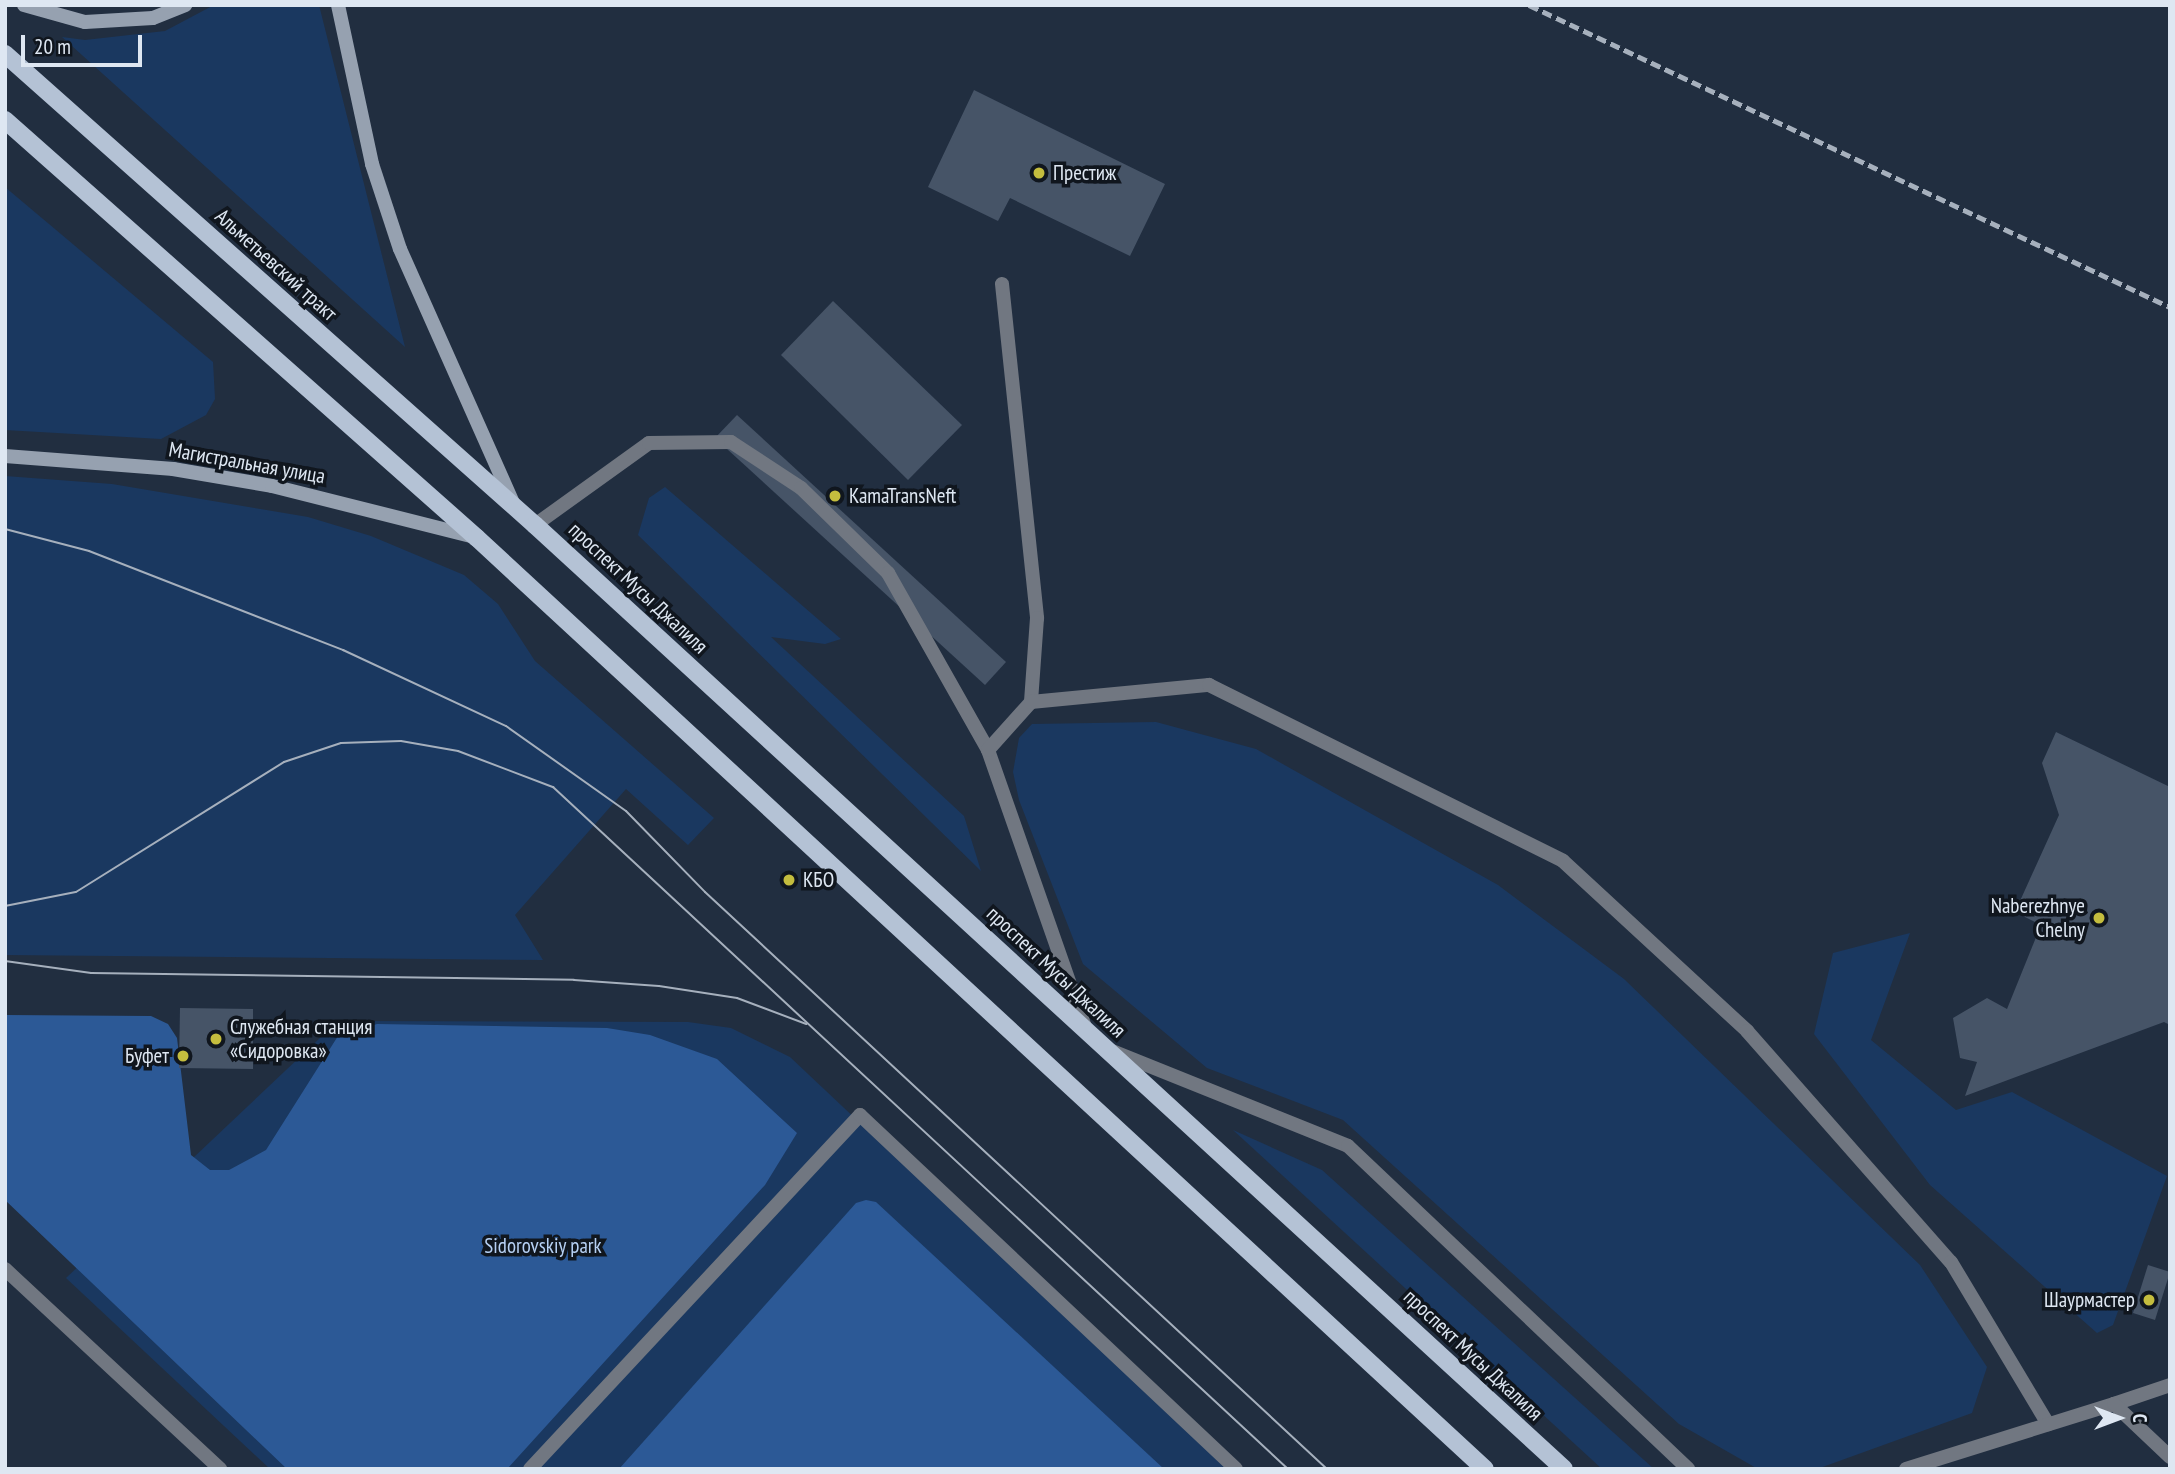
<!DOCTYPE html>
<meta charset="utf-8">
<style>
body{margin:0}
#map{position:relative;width:2175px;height:1474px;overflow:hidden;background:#212e40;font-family:"PT Sans Narrow",sans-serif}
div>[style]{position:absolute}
.green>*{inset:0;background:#1a3860}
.forest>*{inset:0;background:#2c5996}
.building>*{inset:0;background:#465467}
.service>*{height:14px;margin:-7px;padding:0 7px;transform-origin:7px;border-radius:7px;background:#717781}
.minor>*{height:14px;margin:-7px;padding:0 7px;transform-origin:7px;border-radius:7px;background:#717781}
.tertiary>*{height:14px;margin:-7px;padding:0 7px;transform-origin:7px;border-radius:7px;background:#717781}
.secondary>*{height:14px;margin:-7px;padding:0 7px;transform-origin:7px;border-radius:7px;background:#96a1b0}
.primary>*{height:18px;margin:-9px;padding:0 9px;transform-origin:9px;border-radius:9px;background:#b4c2d5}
.tram>*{height:2px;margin:-1px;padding:0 1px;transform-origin:1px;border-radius:1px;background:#a6b0bd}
.rail>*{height:5px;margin-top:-2.5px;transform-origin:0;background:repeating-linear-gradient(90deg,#a6b0bd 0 10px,transparent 0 15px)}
.dots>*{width:19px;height:19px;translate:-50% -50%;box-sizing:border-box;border:4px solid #10161e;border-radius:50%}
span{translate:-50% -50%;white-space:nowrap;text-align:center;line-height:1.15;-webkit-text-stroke:7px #10161e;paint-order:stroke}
.poi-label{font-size:21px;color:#dee7f2}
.left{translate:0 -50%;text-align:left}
.right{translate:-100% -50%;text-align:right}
.street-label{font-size:21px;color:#dee7f2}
.park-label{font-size:21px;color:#b6d0f3}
.frame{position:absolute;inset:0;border:7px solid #dee7f2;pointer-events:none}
.north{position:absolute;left:2084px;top:1383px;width:70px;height:70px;-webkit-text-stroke:5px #10161e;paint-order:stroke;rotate:90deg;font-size:19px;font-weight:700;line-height:28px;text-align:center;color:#dee7f2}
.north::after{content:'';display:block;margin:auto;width:24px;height:32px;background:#dee7f2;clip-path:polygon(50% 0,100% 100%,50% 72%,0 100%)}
.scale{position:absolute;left:21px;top:35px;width:121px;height:32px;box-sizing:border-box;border:4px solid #dee7f2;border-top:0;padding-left:9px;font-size:21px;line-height:24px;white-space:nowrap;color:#dee7f2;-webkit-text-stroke:5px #10161e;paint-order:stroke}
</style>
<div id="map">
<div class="green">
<i style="clip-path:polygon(214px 5px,319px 5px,405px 347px,62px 37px,85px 40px,165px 31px)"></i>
<i style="clip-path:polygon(5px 187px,213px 362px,215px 399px,206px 415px,161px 439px,5px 430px)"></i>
<i style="clip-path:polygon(5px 476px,112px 484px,308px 517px,371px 536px,464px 575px,498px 604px,535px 661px,714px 818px,688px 845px,626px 789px,515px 915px,543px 960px,5px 955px)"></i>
<i style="clip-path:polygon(665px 487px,841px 639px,825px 644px,771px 637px,964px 816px,981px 871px,638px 535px,649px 498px)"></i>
<i style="clip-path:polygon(1156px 722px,1256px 749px,1498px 885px,1624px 979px,1920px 1265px,1987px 1367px,1972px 1413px,1817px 1469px,1758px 1469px,1679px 1424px,1343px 1120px,1207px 1068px,1083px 964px,1019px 800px,1013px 772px,1019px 738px,1032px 724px)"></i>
<i style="clip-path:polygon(1910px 933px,1871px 1040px,1956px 1110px,2012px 1092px,2167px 1176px,2113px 1325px,2097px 1333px,1930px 1185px,1814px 1034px,1833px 953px)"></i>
<i style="clip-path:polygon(338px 1021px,688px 1022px,731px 1028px,790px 1057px,1227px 1469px,270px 1469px,66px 1278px)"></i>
<i style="clip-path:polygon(1233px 1130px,1322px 1170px,1654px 1469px,1602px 1469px)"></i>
</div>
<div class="forest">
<i style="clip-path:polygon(5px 1015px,151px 1016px,168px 1024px,177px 1038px,191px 1155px,210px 1170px,229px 1170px,266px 1150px,338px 1036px,377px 1024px,607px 1028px,650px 1035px,717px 1059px,797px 1133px,765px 1185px,507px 1469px,287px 1469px,5px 1200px)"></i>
<i style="clip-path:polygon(866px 1200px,876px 1202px,1164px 1469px,619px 1469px,856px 1203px)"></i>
</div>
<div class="building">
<i style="clip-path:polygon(974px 90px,1165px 184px,1130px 256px,1010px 198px,998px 221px,928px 187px)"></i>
<i style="clip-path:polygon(833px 301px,962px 425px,908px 480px,781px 355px)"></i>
<i style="clip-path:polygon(737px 415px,1006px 662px,985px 685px,715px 438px)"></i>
<i style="clip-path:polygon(2056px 732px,2170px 787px,2170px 1025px,2164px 1022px,1965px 1096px,1977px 1062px,1960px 1058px,1953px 1018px,1987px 998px,2007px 1009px,2041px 925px,2015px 912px,2059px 815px,2042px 763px)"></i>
<i style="clip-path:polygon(180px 1008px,253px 1009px,253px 1069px,179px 1068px)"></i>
<i style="clip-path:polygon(2148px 1265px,2170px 1272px,2155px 1320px,2133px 1313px)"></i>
</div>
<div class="service">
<i style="left:1002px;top:284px;width:336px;rotate:84deg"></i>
<i style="left:1037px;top:618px;width:84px;rotate:94.1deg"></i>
<i style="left:535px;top:525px;width:140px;rotate:-35.7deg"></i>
<i style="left:649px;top:443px;width:82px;rotate:-0.7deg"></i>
<i style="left:731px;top:442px;width:84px;rotate:33.3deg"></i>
<i style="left:801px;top:488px;width:122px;rotate:44.3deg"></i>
<i style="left:888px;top:573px;width:203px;rotate:60.5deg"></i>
<i style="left:988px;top:750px;width:297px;rotate:70.7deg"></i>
<i style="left:988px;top:750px;width:64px;rotate:-48.1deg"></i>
<i style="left:1031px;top:702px;width:179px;rotate:-5.5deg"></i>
<i style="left:1209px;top:685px;width:395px;rotate:26.4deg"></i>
<i style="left:1563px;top:861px;width:251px;rotate:42.7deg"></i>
<i style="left:1747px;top:1031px;width:308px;rotate:48.6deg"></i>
<i style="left:1951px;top:1262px;width:189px;rotate:59.1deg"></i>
<i style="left:2114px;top:1404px;width:59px;rotate:-18.7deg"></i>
</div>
<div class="minor">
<i style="left:1112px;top:1051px;width:254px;rotate:21.9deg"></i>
<i style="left:1348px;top:1146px;width:469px;rotate:43.5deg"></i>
<i style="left:1906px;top:1469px;width:218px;rotate:-17.4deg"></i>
<i style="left:2114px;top:1404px;width:77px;rotate:43.4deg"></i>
</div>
<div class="tertiary">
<i style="left:5px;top:1269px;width:294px;rotate:42.9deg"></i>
<i style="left:530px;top:1469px;width:484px;rotate:-47deg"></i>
<i style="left:860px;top:1115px;width:516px;rotate:43.27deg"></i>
</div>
<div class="secondary">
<i style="left:24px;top:5px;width:63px;rotate:15.6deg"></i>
<i style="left:85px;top:22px;width:68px;rotate:-3.4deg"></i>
<i style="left:153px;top:18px;width:35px;rotate:-22deg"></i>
<i style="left:338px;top:5px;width:163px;rotate:77.9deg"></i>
<i style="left:372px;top:164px;width:89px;rotate:71.8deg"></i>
<i style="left:400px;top:249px;width:280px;rotate:66deg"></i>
<i style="left:5px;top:456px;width:169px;rotate:4.4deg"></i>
<i style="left:173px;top:469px;width:100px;rotate:9.7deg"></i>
<i style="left:272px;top:486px;width:209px;rotate:14.1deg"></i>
</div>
<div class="primary">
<i style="left:5px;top:54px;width:709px;rotate:41.63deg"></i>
<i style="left:535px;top:525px;width:1396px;rotate:42.53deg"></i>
<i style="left:5px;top:120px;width:630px;rotate:41.53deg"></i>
<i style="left:477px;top:538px;width:1372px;rotate:42.73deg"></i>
</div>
<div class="tram">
<i style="left:5px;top:529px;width:87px;rotate:14.7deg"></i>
<i style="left:89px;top:551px;width:273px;rotate:21.3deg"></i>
<i style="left:343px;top:650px;width:180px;rotate:25deg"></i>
<i style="left:506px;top:726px;width:147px;rotate:35.3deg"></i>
<i style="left:626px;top:811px;width:113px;rotate:45.7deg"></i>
<i style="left:705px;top:892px;width:848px;rotate:42.85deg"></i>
<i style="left:5px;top:906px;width:72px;rotate:-11.2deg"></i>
<i style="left:76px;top:892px;width:245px;rotate:-32deg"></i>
<i style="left:284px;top:762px;width:60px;rotate:-18.4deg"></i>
<i style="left:341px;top:743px;width:60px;rotate:-1.9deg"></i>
<i style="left:401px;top:741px;width:58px;rotate:10deg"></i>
<i style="left:458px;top:751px;width:102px;rotate:20.8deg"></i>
<i style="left:553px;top:787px;width:1003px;rotate:42.86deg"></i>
<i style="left:5px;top:961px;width:87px;rotate:7.9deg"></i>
<i style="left:91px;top:973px;width:483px;rotate:0.8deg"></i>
<i style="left:574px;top:980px;width:85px;rotate:4deg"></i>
<i style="left:659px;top:986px;width:79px;rotate:8.7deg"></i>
<i style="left:737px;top:998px;width:74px;rotate:20.6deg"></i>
</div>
<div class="rail">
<i style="left:1529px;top:5px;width:709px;rotate:25.23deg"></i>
</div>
<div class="dots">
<i style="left:1039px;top:173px;background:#c4bd3e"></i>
<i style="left:835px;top:496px;background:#c4bd3e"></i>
<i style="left:789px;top:880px;background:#c4bd3e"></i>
<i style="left:2099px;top:918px;background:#c4bd3e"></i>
<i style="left:216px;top:1039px;background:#c4bd3e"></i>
<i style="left:183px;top:1056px;background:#c4bd3e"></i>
<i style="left:2149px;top:1300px;background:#c4bd3e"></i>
</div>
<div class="poi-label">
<span class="left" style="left:1053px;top:173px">Престиж</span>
<span class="left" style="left:849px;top:496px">KamaTransNeft</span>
<span class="left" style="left:803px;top:880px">КБО</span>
<span class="right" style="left:2085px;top:918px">Naberezhnye<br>Chelny</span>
<span class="left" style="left:230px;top:1039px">Служебная станция<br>«Сидоровка»</span>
<span class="right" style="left:169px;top:1056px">Буфет</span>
<span class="right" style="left:2135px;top:1300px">Шаурмастер</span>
</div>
<div class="street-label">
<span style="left:276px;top:265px;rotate:42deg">Альметьевский тракт</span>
<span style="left:247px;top:463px;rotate:10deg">Магистральная улица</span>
<span style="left:638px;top:588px;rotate:43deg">проспект Мусы Джалиля</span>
<span style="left:1056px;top:972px;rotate:43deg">проспект Мусы Джалиля</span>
<span style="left:1473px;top:1355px;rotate:43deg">проспект Мусы Джалиля</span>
</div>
<div class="park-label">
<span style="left:543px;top:1246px">Sidorovskiy park</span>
</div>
<div class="frame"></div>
<div class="north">С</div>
<div class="scale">20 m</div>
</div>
